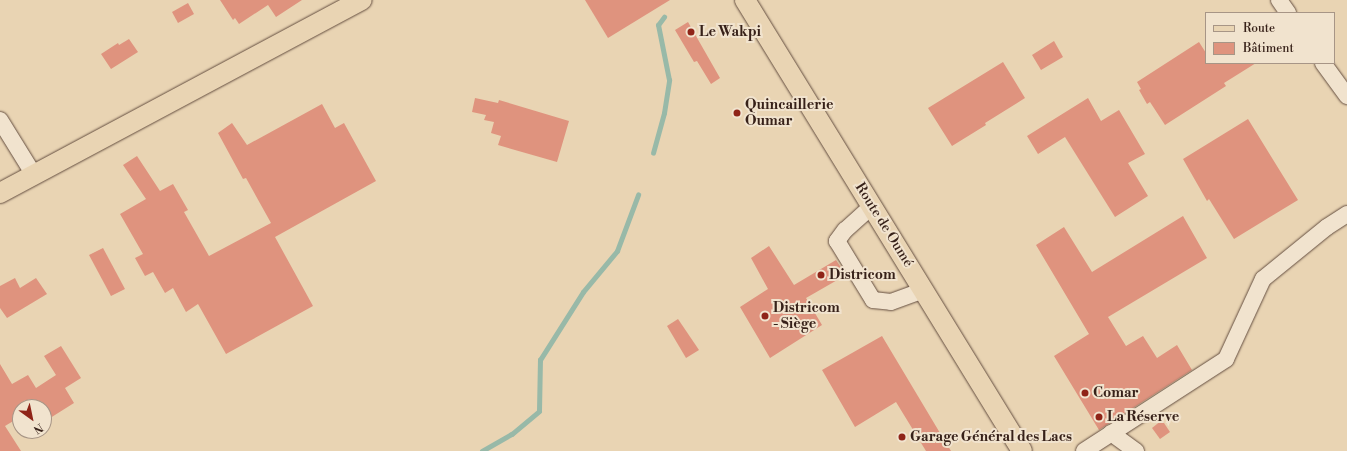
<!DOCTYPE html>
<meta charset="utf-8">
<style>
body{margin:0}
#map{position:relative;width:1347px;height:451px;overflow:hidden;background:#e9d4b3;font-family:"Libre Bodoni",serif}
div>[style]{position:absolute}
.stream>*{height:4.5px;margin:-2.25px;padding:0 2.25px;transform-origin:2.25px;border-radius:2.25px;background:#98b9a8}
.building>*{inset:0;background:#df937e}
.roads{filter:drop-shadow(0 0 1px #644e40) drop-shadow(0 0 1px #644e40)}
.minor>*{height:16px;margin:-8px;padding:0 8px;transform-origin:8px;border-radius:8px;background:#f1e3ce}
.major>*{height:20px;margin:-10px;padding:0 10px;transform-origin:10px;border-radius:10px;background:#e9d4b3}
.dots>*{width:11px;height:11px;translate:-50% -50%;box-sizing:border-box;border:2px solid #f1e3ce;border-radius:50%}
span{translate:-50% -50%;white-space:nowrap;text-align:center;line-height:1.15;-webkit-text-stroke:4px #f1e3ce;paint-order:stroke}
.poi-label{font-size:14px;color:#372119;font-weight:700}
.left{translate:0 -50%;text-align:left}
.street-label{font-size:14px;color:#372119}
.legend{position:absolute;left:1205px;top:12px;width:130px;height:52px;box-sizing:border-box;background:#f1e3ce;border:1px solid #a79586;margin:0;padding:5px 7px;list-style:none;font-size:12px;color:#372119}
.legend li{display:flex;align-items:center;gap:8px;height:20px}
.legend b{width:20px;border:1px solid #a79586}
.north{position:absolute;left:12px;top:399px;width:40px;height:40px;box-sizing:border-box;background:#f1e3ce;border:1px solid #a79586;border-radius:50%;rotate:147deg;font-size:11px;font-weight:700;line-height:16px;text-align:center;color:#372119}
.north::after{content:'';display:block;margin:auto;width:14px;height:18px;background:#8f2418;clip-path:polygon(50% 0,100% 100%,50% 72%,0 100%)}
</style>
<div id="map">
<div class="stream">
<i style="left:653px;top:153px;width:41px;rotate:-74.6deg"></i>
<i style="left:664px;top:113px;width:33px;rotate:-81deg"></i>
<i style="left:669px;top:80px;width:56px;rotate:-101.3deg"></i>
<i style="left:658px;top:25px;width:10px;rotate:-53deg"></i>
<i style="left:482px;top:451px;width:34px;rotate:-30deg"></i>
<i style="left:512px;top:434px;width:35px;rotate:-40deg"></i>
<i style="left:539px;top:411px;width:51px;rotate:-88.9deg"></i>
<i style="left:540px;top:360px;width:80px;rotate:-57.7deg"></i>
<i style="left:583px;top:292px;width:53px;rotate:-50.3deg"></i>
<i style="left:617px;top:251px;width:60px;rotate:-69.4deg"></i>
</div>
<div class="building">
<i style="clip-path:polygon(220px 0,302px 0,276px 17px,268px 5px,239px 24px,235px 18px,233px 20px)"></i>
<i style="clip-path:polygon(585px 0,670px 0,608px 38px)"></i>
<i style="clip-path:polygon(188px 3px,194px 14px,178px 23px,172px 12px)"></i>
<i style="clip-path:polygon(688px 22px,720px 78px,711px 84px,697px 61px,694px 62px,675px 30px)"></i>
<i style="clip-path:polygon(129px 39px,138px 52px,111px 69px,101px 54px,118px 43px,119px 45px)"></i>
<i style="clip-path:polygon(1054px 41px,1063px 57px,1041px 70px,1032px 55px)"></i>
<i style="clip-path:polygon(1199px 42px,1206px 53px,1206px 63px,1256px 63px,1224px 83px,1226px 86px,1165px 125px,1150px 102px,1147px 104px,1139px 90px,1141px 89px,1137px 82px)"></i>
<i style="clip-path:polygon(1003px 62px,1025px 98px,985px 123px,986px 125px,952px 146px,928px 108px)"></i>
<i style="clip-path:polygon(475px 98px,498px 103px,499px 100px,569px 121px,557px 162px,498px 145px,501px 136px,491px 133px,494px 122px,484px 120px,486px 115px,472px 112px)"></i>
<i style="clip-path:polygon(1088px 98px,1101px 121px,1119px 110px,1145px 154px,1128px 163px,1148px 196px,1115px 217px,1065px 137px,1038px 154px,1027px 136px)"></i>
<i style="clip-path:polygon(322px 104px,335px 128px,344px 123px,376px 181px,275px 237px,313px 306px,226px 354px,198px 304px,186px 312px,173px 288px,165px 293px,153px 272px,145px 276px,135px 258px,143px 254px,120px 214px,146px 199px,123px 165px,137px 156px,160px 191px,173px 184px,188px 210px,184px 212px,209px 256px,271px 223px,246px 178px,243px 179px,218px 133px,232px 123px,247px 145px)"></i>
<i style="clip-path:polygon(1248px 119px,1298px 200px,1234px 239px,1209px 199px,1207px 201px,1183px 159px)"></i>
<i style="clip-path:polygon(1183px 216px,1207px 258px,1108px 317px,1126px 346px,1143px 336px,1157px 358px,1177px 345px,1192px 370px,1099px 430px,1054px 356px,1089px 334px,1036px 245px,1064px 227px,1092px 272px)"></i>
<i style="clip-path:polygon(769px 246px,794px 285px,836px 260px,846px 275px,806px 298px,822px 325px,770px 358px,740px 307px,768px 289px,751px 258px)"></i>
<i style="clip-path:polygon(103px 248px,125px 289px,111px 296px,89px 255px)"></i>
<i style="clip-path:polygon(15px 278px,20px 288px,36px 278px,47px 294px,7px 318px,0 308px,0 286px)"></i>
<i style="clip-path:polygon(678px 319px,699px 350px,686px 358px,667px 326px)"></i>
<i style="clip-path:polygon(882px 336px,940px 433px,951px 451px,926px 451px,896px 402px,855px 427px,822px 370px)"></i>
<i style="clip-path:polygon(61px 346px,81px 378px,65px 388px,74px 403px,47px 420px,44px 415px,44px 407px,20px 407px,20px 417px,5px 426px,21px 451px,0 451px,0 364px,12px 384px,28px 375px,36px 388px,56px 375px,44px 356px)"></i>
<i style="clip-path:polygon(1162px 420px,1170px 432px,1160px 439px,1152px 428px)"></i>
</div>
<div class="roads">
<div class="minor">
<i style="left:1279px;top:0;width:16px;rotate:55deg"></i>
<i style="left:1323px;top:63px;width:41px;rotate:54deg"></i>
<i style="left:0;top:120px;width:65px;rotate:58.3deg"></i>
<i style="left:872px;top:206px;width:36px;rotate:138deg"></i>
<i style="left:845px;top:230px;width:14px;rotate:126deg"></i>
<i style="left:837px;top:241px;width:69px;rotate:58.6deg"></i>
<i style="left:873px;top:300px;width:18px;rotate:6deg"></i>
<i style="left:891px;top:302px;width:35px;rotate:-20deg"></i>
<i style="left:1111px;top:433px;width:31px;rotate:36deg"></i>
<i style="left:1084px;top:451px;width:169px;rotate:-32.9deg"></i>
<i style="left:1226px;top:359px;width:88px;rotate:-65.2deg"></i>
<i style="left:1263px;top:279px;width:82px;rotate:-39.1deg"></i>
<i style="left:1327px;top:227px;width:24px;rotate:-33deg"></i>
</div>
<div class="major">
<i style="left:745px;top:0;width:529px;rotate:58.44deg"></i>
<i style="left:0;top:193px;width:410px;rotate:-28.1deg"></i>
</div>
</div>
<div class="dots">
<i style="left:691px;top:32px;background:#8f2418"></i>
<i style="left:737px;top:113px;background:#8f2418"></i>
<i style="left:821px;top:275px;background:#8f2418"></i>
<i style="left:765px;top:316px;background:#8f2418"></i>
<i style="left:1085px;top:393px;background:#8f2418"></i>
<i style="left:1099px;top:417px;background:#8f2418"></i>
<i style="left:902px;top:437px;background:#8f2418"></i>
</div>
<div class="poi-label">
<span class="left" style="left:699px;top:32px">Le Wakpi</span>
<span class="left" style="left:745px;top:113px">Quincaillerie<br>Oumar</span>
<span class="left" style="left:829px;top:275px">Districom</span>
<span class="left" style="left:773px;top:316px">Districom<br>- Siège</span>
<span class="left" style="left:1093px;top:393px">Comar</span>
<span class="left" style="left:1107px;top:417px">La Réserve</span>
<span class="left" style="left:910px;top:437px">Garage Général des Lacs</span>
</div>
<div class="street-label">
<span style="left:884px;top:225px;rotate:58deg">Route de Oumé</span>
</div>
<ul class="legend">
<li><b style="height:5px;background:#e9d4b3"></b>Route</li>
<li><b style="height:11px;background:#df937e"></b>Bâtiment</li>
</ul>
<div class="north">N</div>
</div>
